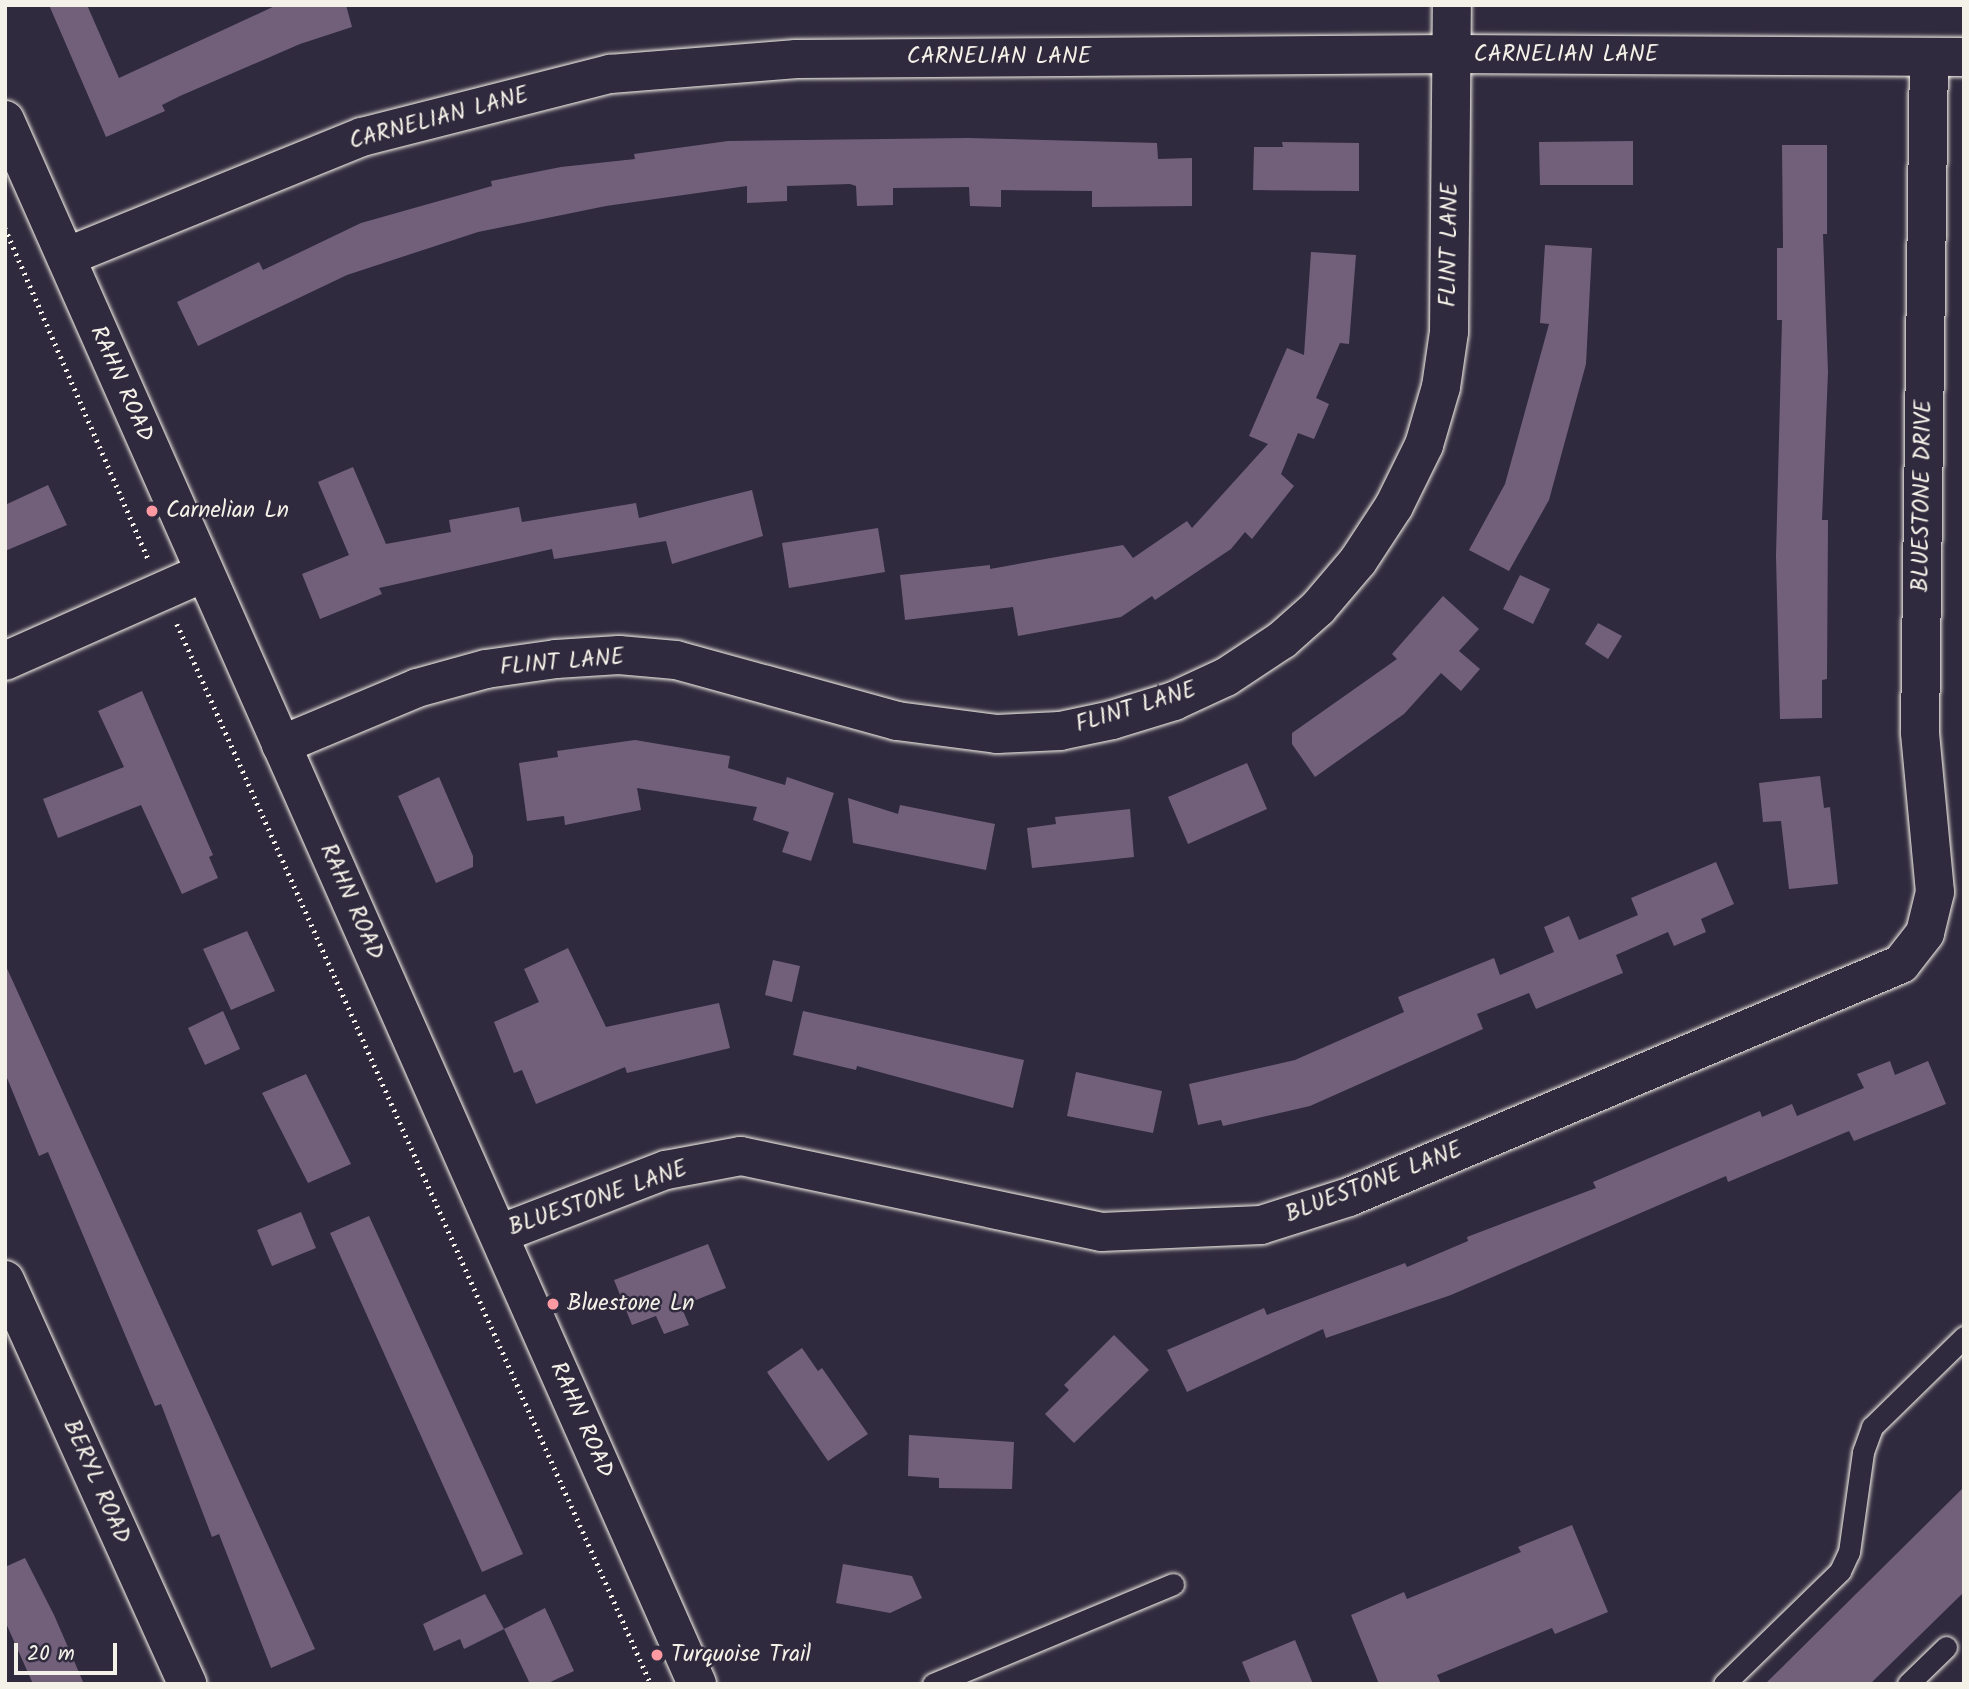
<!DOCTYPE html>
<style>
body{margin:0}
#map{position:relative;width:1969px;height:1689px;overflow:hidden;background:#2f2a3d;font-family:Kalam,sans-serif}
div>[style]{position:absolute}
.building>*{inset:0;background:#72607b}
.path>*{height:4.5px;margin-top:-2.25px;transform-origin:0;background:repeating-linear-gradient(90deg,#f4f1e8 0 2px,transparent 0 7px)}
.roads{filter:drop-shadow(0 0 2px #f4f1e8) drop-shadow(0 0 2px #f4f1e8)}
.lane>*{height:21px;margin:-10.5px;padding:0 10.5px;transform-origin:10.5px;border-radius:10.5px;background:#2f2a3d}
.street>*{height:38px;margin:-19px;padding:0 19px;transform-origin:19px;border-radius:19px;background:#2f2a3d}
.secondary>*{height:38px;margin:-19px;padding:0 19px;transform-origin:19px;border-radius:19px;background:#2f2a3d}
.dots>*{width:19px;height:19px;translate:-50% -50%;box-sizing:border-box;border:4px solid #2f2a3d;border-radius:50%}
span{translate:-50% -50%;white-space:nowrap;text-align:center;line-height:1.15;-webkit-text-stroke:5px #2f2a3d;paint-order:stroke}
.street-label{font-size:23px;color:#f4f1e8}
.poi-label{font-size:23px;color:#f4f1e8}
.left{translate:0 -50%;text-align:left}
.frame{position:absolute;inset:0;border:7px solid #f4f1e8;pointer-events:none}
.scale{position:absolute;left:14px;top:1643px;width:103px;height:32px;box-sizing:border-box;border:4px solid #f4f1e8;border-top:0;padding-left:9px;font-size:21px;line-height:24px;white-space:nowrap;color:#f4f1e8;-webkit-text-stroke:5px #2f2a3d;paint-order:stroke}
</style>
<div id="map">
<div class="building">
<i style="clip-path:polygon(49px 5px,87px 5px,119px 78px,277px 5px,346px 5px,352px 27px,300px 44px,180px 96px,162px 105px,165px 111px,106px 137px)"></i>
<i style="clip-path:polygon(968px 138px,1157px 143px,1158px 159px,1192px 158px,1192px 206px,1092px 207px,1092px 191px,1001px 190px,1001px 207px,970px 206px,969px 187px,893px 188px,893px 205px,857px 206px,856px 186px,850px 184px,787px 186px,787px 201px,747px 203px,747px 186px,606px 206px,478px 232px,347px 275px,198px 346px,177px 302px,259px 262px,263px 270px,361px 223px,492px 186px,491px 181px,561px 167px,635px 159px,634px 154px,728px 141px)"></i>
<i style="clip-path:polygon(1633px 141px,1633px 185px,1540px 185px,1539px 142px)"></i>
<i style="clip-path:polygon(1282px 142px,1359px 143px,1359px 191px,1253px 190px,1254px 147px,1283px 147px)"></i>
<i style="clip-path:polygon(1782px 145px,1827px 145px,1827px 234px,1823px 234px,1828px 372px,1822px 520px,1828px 520px,1827px 679px,1822px 680px,1822px 718px,1780px 719px,1776px 556px,1782px 320px,1777px 320px,1777px 248px,1783px 248px)"></i>
<i style="clip-path:polygon(1545px 245px,1592px 248px,1586px 364px,1549px 500px,1509px 571px,1469px 550px,1505px 484px,1549px 324px,1540px 323px)"></i>
<i style="clip-path:polygon(1311px 252px,1356px 255px,1349px 344px,1340px 343px,1316px 398px,1329px 404px,1314px 439px,1298px 433px,1281px 474px,1294px 486px,1252px 539px,1245px 532px,1231px 549px,1155px 600px,1152px 596px,1121px 617px,1018px 636px,1013px 607px,905px 620px,900px 575px,990px 565px,990px 569px,1123px 545px,1133px 558px,1187px 521px,1192px 528px,1268px 444px,1249px 436px,1287px 348px,1304px 355px)"></i>
<i style="clip-path:polygon(353px 467px,386px 544px,451px 532px,449px 520px,519px 507px,522px 522px,636px 503px,639px 518px,752px 490px,763px 536px,672px 564px,666px 541px,554px 559px,552px 549px,379px 588px,382px 594px,320px 619px,302px 574px,349px 555px,318px 482px)"></i>
<i style="clip-path:polygon(48px 485px,67px 525px,5px 551px,5px 505px)"></i>
<i style="clip-path:polygon(878px 528px,885px 572px,789px 588px,782px 543px)"></i>
<i style="clip-path:polygon(1520px 575px,1550px 589px,1533px 624px,1503px 609px)"></i>
<i style="clip-path:polygon(1443px 596px,1479px 629px,1459px 651px,1480px 669px,1461px 691px,1441px 673px,1404px 714px,1315px 777px,1292px 744px,1292px 733px,1397px 659px,1392px 654px)"></i>
<i style="clip-path:polygon(1598px 623px,1622px 636px,1608px 659px,1585px 644px)"></i>
<i style="clip-path:polygon(142px 691px,213px 855px,209px 857px,218px 878px,182px 894px,141px 805px,58px 838px,43px 799px,124px 767px,98px 711px)"></i>
<i style="clip-path:polygon(635px 740px,730px 756px,728px 768px,785px 785px,787px 777px,834px 793px,811px 861px,782px 852px,789px 832px,753px 820px,757px 807px,637px 788px,641px 810px,565px 825px,564px 816px,527px 821px,519px 763px,558px 757px,557px 751px)"></i>
<i style="clip-path:polygon(1247px 763px,1267px 809px,1188px 844px,1168px 797px)"></i>
<i style="clip-path:polygon(1820px 776px,1824px 808px,1830px 807px,1838px 884px,1789px 889px,1781px 821px,1763px 822px,1759px 783px)"></i>
<i style="clip-path:polygon(439px 777px,473px 856px,473px 867px,436px 883px,398px 796px)"></i>
<i style="clip-path:polygon(848px 798px,898px 814px,900px 805px,995px 824px,986px 870px,853px 843px)"></i>
<i style="clip-path:polygon(1130px 809px,1134px 857px,1032px 868px,1027px 828px,1056px 824px,1055px 817px)"></i>
<i style="clip-path:polygon(1716px 862px,1734px 904px,1701px 919px,1706px 932px,1674px 946px,1668px 932px,1616px 955px,1623px 973px,1536px 1009px,1529px 993px,1477px 1014px,1483px 1029px,1310px 1106px,1223px 1126px,1221px 1120px,1198px 1125px,1189px 1084px,1295px 1060px,1404px 1012px,1398px 997px,1494px 958px,1500px 975px,1554px 952px,1544px 927px,1569px 916px,1579px 940px,1638px 915px,1631px 898px)"></i>
<i style="clip-path:polygon(247px 931px,275px 991px,231px 1010px,203px 949px)"></i>
<i style="clip-path:polygon(568px 948px,606px 1027px,719px 1003px,730px 1048px,627px 1073px,625px 1067px,536px 1104px,522px 1070px,514px 1073px,494px 1022px,539px 1002px,524px 969px)"></i>
<i style="clip-path:polygon(773px 960px,800px 966px,792px 1002px,765px 995px)"></i>
<i style="clip-path:polygon(5px 964px,315px 1649px,271px 1668px,219px 1534px,212px 1537px,161px 1404px,155px 1406px,48px 1152px,39px 1156px,5px 1073px)"></i>
<i style="clip-path:polygon(223px 1011px,240px 1049px,205px 1065px,188px 1028px)"></i>
<i style="clip-path:polygon(803px 1011px,1024px 1060px,1013px 1108px,857px 1066px,856px 1070px,793px 1055px)"></i>
<i style="clip-path:polygon(1890px 1061px,1895px 1075px,1928px 1061px,1946px 1104px,1854px 1141px,1849px 1131px,1728px 1182px,1726px 1176px,1451px 1295px,1326px 1338px,1323px 1329px,1187px 1392px,1167px 1350px,1264px 1308px,1267px 1315px,1405px 1263px,1407px 1267px,1468px 1241px,1467px 1237px,1596px 1188px,1593px 1182px,1760px 1111px,1762px 1117px,1792px 1104px,1797px 1116px,1864px 1088px,1857px 1074px)"></i>
<i style="clip-path:polygon(1076px 1072px,1162px 1091px,1153px 1133px,1067px 1116px)"></i>
<i style="clip-path:polygon(306px 1074px,351px 1164px,308px 1183px,262px 1093px)"></i>
<i style="clip-path:polygon(301px 1212px,316px 1248px,272px 1266px,257px 1230px)"></i>
<i style="clip-path:polygon(369px 1216px,523px 1554px,482px 1572px,330px 1233px)"></i>
<i style="clip-path:polygon(708px 1244px,726px 1288px,681px 1306px,689px 1325px,664px 1334px,656px 1316px,632px 1325px,614px 1280px)"></i>
<i style="clip-path:polygon(1114px 1335px,1149px 1370px,1074px 1443px,1045px 1414px,1069px 1390px,1064px 1385px)"></i>
<i style="clip-path:polygon(802px 1348px,818px 1371px,822px 1368px,868px 1434px,828px 1461px,767px 1372px)"></i>
<i style="clip-path:polygon(909px 1435px,1014px 1442px,1012px 1489px,939px 1488px,939px 1478px,908px 1476px)"></i>
<i style="clip-path:polygon(1964px 1487px,1964px 1592px,1870px 1684px,1765px 1684px)"></i>
<i style="clip-path:polygon(1572px 1525px,1608px 1612px,1555px 1634px,1552px 1628px,1437px 1675px,1441px 1684px,1379px 1684px,1351px 1615px,1404px 1592px,1407px 1599px,1521px 1552px,1518px 1547px)"></i>
<i style="clip-path:polygon(25px 1558px,54px 1615px,84px 1684px,33px 1684px,5px 1621px,5px 1567px)"></i>
<i style="clip-path:polygon(843px 1564px,912px 1576px,922px 1598px,890px 1613px,836px 1603px)"></i>
<i style="clip-path:polygon(485px 1594px,504px 1629px,464px 1649px,460px 1639px,434px 1651px,423px 1624px)"></i>
<i style="clip-path:polygon(545px 1608px,574px 1671px,546px 1684px,530px 1684px,504px 1629px)"></i>
<i style="clip-path:polygon(1295px 1640px,1313px 1684px,1251px 1684px,1242px 1662px)"></i>
</div>
<div class="path">
<i style="left:5px;top:228px;width:360px;rotate:66.6deg"></i>
<i style="left:177px;top:624px;width:1161px;rotate:65.91deg"></i>
</div>
<div class="roads">
<div class="lane">
<i style="left:933px;top:1684px;width:260px;rotate:-22.6deg"></i>
<i style="left:1724px;top:1684px;width:162px;rotate:-44.2deg"></i>
<i style="left:1840px;top:1571px;width:21px;rotate:-65deg"></i>
<i style="left:1849px;top:1552px;width:101px;rotate:-82deg"></i>
<i style="left:1863px;top:1452px;width:27px;rotate:-70deg"></i>
<i style="left:1872px;top:1427px;width:129px;rotate:-44.4deg"></i>
<i style="left:1908px;top:1684px;width:53px;rotate:-44.2deg"></i>
</div>
<div class="street">
<i style="left:66px;top:257px;width:319px;rotate:-22.1deg"></i>
<i style="left:362px;top:137px;width:256px;rotate:-14.3deg"></i>
<i style="left:610px;top:74px;width:187px;rotate:-4.6deg"></i>
<i style="left:796px;top:59px;width:656px;rotate:-0.44deg"></i>
<i style="left:1452px;top:54px;width:512px;rotate:0.34deg"></i>
<i style="left:5px;top:661px;width:218px;rotate:-23.9deg"></i>
<i style="left:281px;top:745px;width:147px;rotate:-22.7deg"></i>
<i style="left:417px;top:688px;width:72px;rotate:-15.4deg"></i>
<i style="left:486px;top:669px;width:71px;rotate:-8.1deg"></i>
<i style="left:556px;top:659px;width:63px;rotate:-3.6deg"></i>
<i style="left:619px;top:655px;width:57px;rotate:5deg"></i>
<i style="left:676px;top:660px;width:229px;rotate:15.4deg"></i>
<i style="left:897px;top:721px;width:101px;rotate:7.4deg"></i>
<i style="left:997px;top:734px;width:63px;rotate:-2.7deg"></i>
<i style="left:1060px;top:731px;width:53px;rotate:-11.9deg"></i>
<i style="left:1112px;top:720px;width:65px;rotate:-17deg"></i>
<i style="left:1174px;top:701px;width:57px;rotate:-24.8deg"></i>
<i style="left:1226px;top:677px;width:67px;rotate:-33.5deg"></i>
<i style="left:1282px;top:640px;width:48px;rotate:-41.6deg"></i>
<i style="left:1318px;top:608px;width:62px;rotate:-49.6deg"></i>
<i style="left:1358px;top:561px;width:66px;rotate:-56.8deg"></i>
<i style="left:1394px;top:506px;width:68px;rotate:-63.8deg"></i>
<i style="left:1424px;top:445px;width:60px;rotate:-73.7deg"></i>
<i style="left:1441px;top:387px;width:56px;rotate:-81.7deg"></i>
<i style="left:1449px;top:332px;width:327px;rotate:-89.5deg"></i>
<i style="left:499px;top:1234px;width:179px;rotate:-21deg"></i>
<i style="left:666px;top:1170px;width:76px;rotate:-10.6deg"></i>
<i style="left:741px;top:1156px;width:368px;rotate:11.9deg"></i>
<i style="left:1101px;top:1232px;width:160px;rotate:-2.5deg"></i>
<i style="left:1261px;top:1225px;width:92px;rotate:-17.7deg"></i>
<i style="left:1349px;top:1197px;width:599px;rotate:-22.88deg"></i>
<i style="left:1901px;top:964px;width:39px;rotate:-52deg"></i>
<i style="left:1925px;top:933px;width:42px;rotate:-76.3deg"></i>
<i style="left:1935px;top:892px;width:161px;rotate:-95.4deg"></i>
<i style="left:1920px;top:732px;width:675px;rotate:-89.24deg"></i>
<i style="left:5px;top:1280px;width:443px;rotate:65.7deg"></i>
</div>
<div class="secondary">
<i style="left:5px;top:120px;width:1710px;rotate:66.13deg"></i>
</div>
</div>
<div class="dots">
<i style="left:152px;top:511px;background:#ff9aa2"></i>
<i style="left:553px;top:1304px;background:#ff9aa2"></i>
<i style="left:657px;top:1655px;background:#ff9aa2"></i>
</div>
<div class="street-label">
<span style="left:1566px;top:55px">CARNELIAN LANE</span>
<span style="left:999px;top:57px">CARNELIAN LANE</span>
<span style="left:439px;top:119px;rotate:-15deg">CARNELIAN LANE</span>
<span style="left:1450px;top:245px;rotate:-89deg">FLINT LANE</span>
<span style="left:121px;top:384px;rotate:66deg">RAHN ROAD</span>
<span style="left:1923px;top:496px;rotate:-89deg">BLUESTONE DRIVE</span>
<span style="left:562px;top:663px;rotate:-5deg">FLINT LANE</span>
<span style="left:1136px;top:708px;rotate:-17deg">FLINT LANE</span>
<span style="left:351px;top:902px;rotate:66deg">RAHN ROAD</span>
<span style="left:1374px;top:1183px;rotate:-21deg">BLUESTONE LANE</span>
<span style="left:598px;top:1199px;rotate:-19deg">BLUESTONE LANE</span>
<span style="left:581px;top:1420px;rotate:66deg">RAHN ROAD</span>
<span style="left:96px;top:1482px;rotate:66deg">BERYL ROAD</span>
</div>
<div class="poi-label">
<span class="left" style="left:166px;top:511px">Carnelian Ln</span>
<span class="left" style="left:567px;top:1304px">Bluestone Ln</span>
<span class="left" style="left:671px;top:1655px">Turquoise Trail</span>
</div>
<div class="frame"></div>
<div class="scale">20 m</div>
</div>
